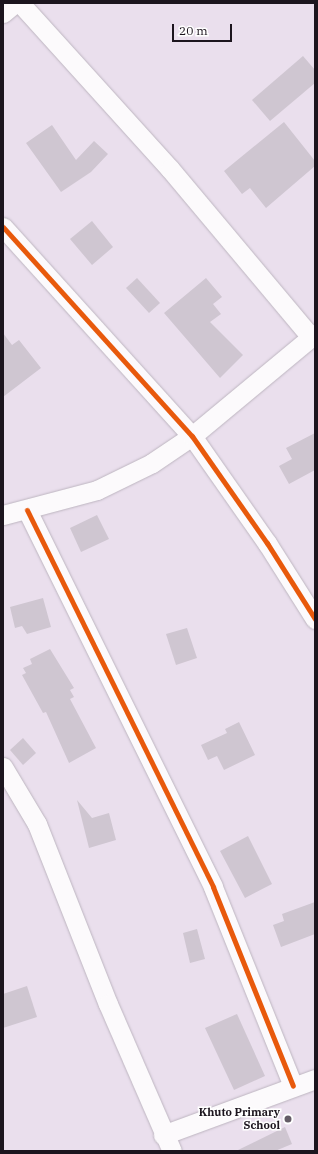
<!DOCTYPE html>
<style>
body{margin:0}
#map{position:relative;width:318px;height:1154px;overflow:hidden;background:#eadfed;font-family:"IBM Plex Serif",serif}
div>[style]{position:absolute}
.building>*{inset:0;background:#cfc6d1}
.roads{filter:drop-shadow(0 0 1px #bdb5c0) drop-shadow(0 0 1px #bdb5c0)}
.minor>*{height:19px;margin:-9.5px;padding:0 9.5px;transform-origin:9.5px;border-radius:9.5px;background:#fcfafc}
.cycleway>*{height:5px;margin:-2.5px;padding:0 2.5px;transform-origin:2.5px;border-radius:2.5px;background:#e8590c}
.dots>*{width:11px;height:11px;translate:-50% -50%;box-sizing:border-box;border:2px solid #fff;border-radius:50%}
span{translate:-50% -50%;white-space:nowrap;text-align:center;line-height:1.15;-webkit-text-stroke:3px #fff;paint-order:stroke}
.poi-label{font-size:11px;color:#1c151e;font-weight:700}
.right{translate:-100% -50%;text-align:right}
.frame{position:absolute;inset:0;border:4px solid #1c151e;pointer-events:none}
.scale{position:absolute;left:172px;top:24px;width:60px;height:18px;box-sizing:border-box;border:2px solid #1c151e;border-top:0;padding-left:5px;font-size:12px;line-height:14px;white-space:nowrap;color:#1c151e;-webkit-text-stroke:3px #fff;paint-order:stroke}
</style>
<div id="map">
<div class="building">
<i style="clip-path:polygon(303px 56px,315px 70px,315px 83px,270px 121px,252px 100px)"></i>
<i style="clip-path:polygon(284px 122px,315px 161px,315px 166px,266px 208px,250px 188px,242px 194px,224px 171px)"></i>
<i style="clip-path:polygon(52px 125px,76px 160px,94px 141px,108px 154px,91px 172px,61px 192px,26px 143px)"></i>
<i style="clip-path:polygon(92px 221px,113px 247px,92px 265px,70px 239px)"></i>
<i style="clip-path:polygon(137px 278px,160px 303px,149px 313px,126px 288px)"></i>
<i style="clip-path:polygon(206px 278px,222px 297px,213px 304px,221px 314px,210px 322px,243px 355px,220px 378px,164px 313px)"></i>
<i style="clip-path:polygon(3px 333px,12px 345px,19px 340px,41px 368px,3px 397px)"></i>
<i style="clip-path:polygon(315px 433px,315px 470px,289px 484px,279px 466px,292px 459px,286px 448px)"></i>
<i style="clip-path:polygon(97px 515px,109px 539px,81px 552px,70px 528px)"></i>
<i style="clip-path:polygon(43px 598px,51px 627px,27px 634px,22px 626px,15px 628px,10px 607px)"></i>
<i style="clip-path:polygon(187px 628px,197px 658px,176px 665px,166px 634px)"></i>
<i style="clip-path:polygon(50px 649px,74px 688px,70px 690px,74px 697px,70px 699px,96px 748px,69px 763px,46px 712px,43px 713px,22px 675px,26px 673px,23px 668px,32px 664px,30px 659px)"></i>
<i style="clip-path:polygon(239px 722px,255px 755px,224px 770px,217px 756px,208px 760px,201px 745px,227px 733px,225px 729px)"></i>
<i style="clip-path:polygon(23px 738px,36px 753px,23px 765px,10px 750px)"></i>
<i style="clip-path:polygon(77px 800px,92px 818px,109px 813px,116px 840px,89px 848px)"></i>
<i style="clip-path:polygon(248px 836px,272px 884px,245px 898px,220px 851px)"></i>
<i style="clip-path:polygon(315px 902px,315px 934px,281px 947px,273px 925px,284px 921px,282px 914px)"></i>
<i style="clip-path:polygon(197px 929px,205px 959px,190px 963px,183px 933px)"></i>
<i style="clip-path:polygon(27px 986px,37px 1017px,3px 1028px,3px 994px)"></i>
<i style="clip-path:polygon(237px 1014px,265px 1076px,234px 1090px,205px 1028px)"></i>
<i style="clip-path:polygon(285px 1127px,292px 1144px,275px 1151px,236px 1151px)"></i>
</div>
<div class="roads">
<div class="minor">
<i style="left:20px;top:3px;width:224px;rotate:47.9deg"></i>
<i style="left:170px;top:169px;width:219px;rotate:50deg"></i>
<i style="left:3px;top:13px;width:16px;rotate:-40deg"></i>
<i style="left:3px;top:227px;width:282px;rotate:47.9deg"></i>
<i style="left:192px;top:436px;width:131px;rotate:55deg"></i>
<i style="left:267px;top:543px;width:90px;rotate:57.7deg"></i>
<i style="left:27px;top:510px;width:420px;rotate:63.7deg"></i>
<i style="left:213px;top:887px;width:214px;rotate:68.1deg"></i>
<i style="left:3px;top:515px;width:97px;rotate:-14.9deg"></i>
<i style="left:97px;top:490px;width:61px;rotate:-26.1deg"></i>
<i style="left:152px;top:463px;width:48px;rotate:-34deg"></i>
<i style="left:192px;top:436px;width:160px;rotate:-39.7deg"></i>
<i style="left:3px;top:767px;width:66px;rotate:59.2deg"></i>
<i style="left:37px;top:824px;width:193px;rotate:68.5deg"></i>
<i style="left:108px;top:1004px;width:160px;rotate:66.5deg"></i>
<i style="left:163px;top:1135px;width:162px;rotate:-20.2deg"></i>
</div>
</div>
<div class="cycleway">
<i style="left:3px;top:227px;width:282px;rotate:47.9deg"></i>
<i style="left:192px;top:436px;width:131px;rotate:55deg"></i>
<i style="left:267px;top:543px;width:90px;rotate:57.7deg"></i>
<i style="left:27px;top:510px;width:420px;rotate:63.7deg"></i>
<i style="left:213px;top:887px;width:214px;rotate:68.1deg"></i>
</div>
<div class="dots">
<i style="left:288px;top:1119px;background:#645c66"></i>
</div>
<div class="poi-label">
<span class="right" style="left:280px;top:1119px">Khuto Primary<br>School</span>
</div>
<div class="frame"></div>
<div class="scale">20 m</div>
</div>
